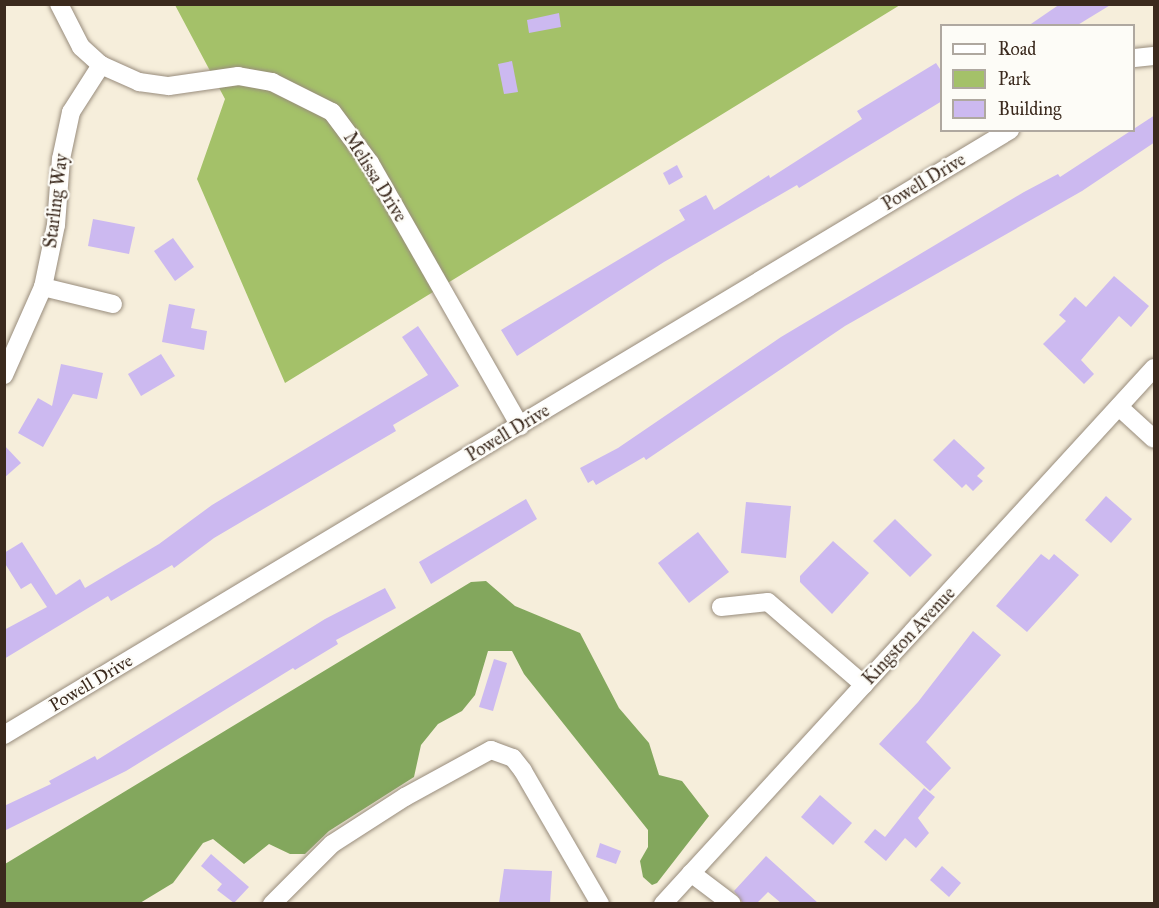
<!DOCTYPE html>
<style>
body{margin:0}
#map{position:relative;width:1159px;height:908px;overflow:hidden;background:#f6eedb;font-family:"IM FELL Great Primer",serif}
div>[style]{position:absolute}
.green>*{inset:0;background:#a4c169}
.forest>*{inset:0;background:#83a75d}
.building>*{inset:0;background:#ccb9f0}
.roads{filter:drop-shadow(0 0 2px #988c7c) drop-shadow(0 0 2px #988c7c)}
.minor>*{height:18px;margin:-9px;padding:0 9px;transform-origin:9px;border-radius:9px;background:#fff}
span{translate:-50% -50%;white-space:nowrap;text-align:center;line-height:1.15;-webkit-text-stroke:4.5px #fdfcf7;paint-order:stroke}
.street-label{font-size:18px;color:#3b2a1e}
.frame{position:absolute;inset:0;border:6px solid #3b2a1e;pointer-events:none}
.legend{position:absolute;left:940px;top:24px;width:195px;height:108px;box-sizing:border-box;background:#fdfcf7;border:2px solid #afa8a0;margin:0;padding:8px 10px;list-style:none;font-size:18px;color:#3b2a1e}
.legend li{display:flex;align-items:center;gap:12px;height:30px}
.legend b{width:30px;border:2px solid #afa8a0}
</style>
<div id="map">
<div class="green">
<i style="clip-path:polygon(175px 5px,900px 5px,285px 383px,197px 179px,225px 99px)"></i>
</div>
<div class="forest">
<i style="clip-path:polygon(486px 581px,515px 606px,580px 633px,619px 708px,649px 743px,659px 775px,682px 781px,709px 816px,657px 883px,652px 885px,643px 877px,640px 861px,648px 847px,648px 830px,524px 674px,512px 651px,488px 651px,475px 695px,462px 711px,438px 724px,421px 745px,414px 777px,329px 831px,305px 854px,290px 854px,269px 844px,244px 864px,213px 839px,203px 843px,173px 883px,140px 903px,5px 903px,5px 864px,471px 582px)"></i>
</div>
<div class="building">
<i style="clip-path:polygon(1060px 4px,1112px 4px,1076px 26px,1028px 26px)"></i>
<i style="clip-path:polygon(559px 13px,561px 27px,529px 33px,527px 20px)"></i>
<i style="clip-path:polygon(512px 61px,518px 92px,504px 94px,498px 64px)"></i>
<i style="clip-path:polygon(936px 63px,942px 72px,942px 101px,799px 188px,797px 185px,664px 262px,517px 356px,501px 330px,685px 220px,679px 210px,706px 195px,714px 210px,769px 175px,770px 178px,862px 119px,857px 111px)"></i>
<i style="clip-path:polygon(1155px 115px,1155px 142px,1082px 191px,845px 326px,646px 460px,644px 457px,596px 485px,593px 480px,588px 483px,580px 468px,618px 448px,781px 337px,1024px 192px,1058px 174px,1060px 177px)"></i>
<i style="clip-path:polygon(677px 165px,683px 177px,669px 185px,663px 173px)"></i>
<i style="clip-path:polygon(93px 219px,135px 227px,129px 254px,88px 246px)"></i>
<i style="clip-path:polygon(173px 238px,194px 267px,175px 281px,154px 251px)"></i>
<i style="clip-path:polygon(1114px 276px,1149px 306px,1131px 327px,1119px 316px,1081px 360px,1094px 374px,1084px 384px,1043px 344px,1066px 321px,1059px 315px,1075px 297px,1086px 307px)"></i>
<i style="clip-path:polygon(169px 304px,195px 309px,191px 328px,207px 331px,204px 350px,162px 342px)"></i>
<i style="clip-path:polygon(418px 326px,459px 386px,393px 425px,396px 431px,214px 538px,174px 568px,172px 565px,111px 601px,108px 596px,4px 659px,4px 630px,47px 607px,31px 583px,21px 589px,4px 562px,4px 553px,22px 542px,56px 595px,80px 579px,85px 588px,159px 544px,212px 505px,428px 375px,402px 337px)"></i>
<i style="clip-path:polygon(161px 354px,175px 376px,141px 396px,128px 374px)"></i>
<i style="clip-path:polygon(61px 364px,103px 373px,97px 399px,73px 394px,43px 447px,18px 433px,38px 398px,52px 406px)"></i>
<i style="clip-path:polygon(954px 439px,985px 468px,977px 476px,983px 481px,973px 491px,966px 484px,962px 488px,933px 460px)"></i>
<i style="clip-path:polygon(4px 445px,21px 463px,4px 478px)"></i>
<i style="clip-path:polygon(1106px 496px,1132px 519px,1111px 543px,1085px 520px)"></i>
<i style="clip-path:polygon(526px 499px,537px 519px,431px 584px,419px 562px)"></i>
<i style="clip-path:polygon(746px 502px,791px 506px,786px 558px,741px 553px)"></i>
<i style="clip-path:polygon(895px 519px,932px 555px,910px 577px,873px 541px)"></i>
<i style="clip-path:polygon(698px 532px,729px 572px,689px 603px,658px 563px)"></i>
<i style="clip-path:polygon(833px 541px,869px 573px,832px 614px,800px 582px,800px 576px)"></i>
<i style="clip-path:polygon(1041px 554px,1049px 560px,1054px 554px,1079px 575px,1027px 632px,996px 606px)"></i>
<i style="clip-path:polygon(385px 588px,396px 608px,336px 640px,338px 644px,295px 670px,293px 668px,126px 771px,4px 831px,4px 806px,51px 784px,49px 781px,95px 756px,97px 760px,325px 619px)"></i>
<i style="clip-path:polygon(973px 631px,1001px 655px,926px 742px,951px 768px,930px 791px,879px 744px,918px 702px)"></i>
<i style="clip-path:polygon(494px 659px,507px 663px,493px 711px,479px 707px)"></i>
<i style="clip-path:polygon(924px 788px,935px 797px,918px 818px,929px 833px,916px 848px,905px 838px,886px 861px,864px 842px,875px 829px,885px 837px)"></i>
<i style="clip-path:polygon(820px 795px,852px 823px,833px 845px,801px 817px)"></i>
<i style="clip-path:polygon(600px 843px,621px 851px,616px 864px,596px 857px)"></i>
<i style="clip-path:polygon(211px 854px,249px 887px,234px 903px,217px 890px,222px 884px,201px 866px)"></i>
<i style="clip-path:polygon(766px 856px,818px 903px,781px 903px,768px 892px,757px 903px,743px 903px,734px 891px)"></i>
<i style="clip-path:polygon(942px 866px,961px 883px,949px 897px,930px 880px)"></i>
<i style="clip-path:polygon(504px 869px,552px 871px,550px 903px,499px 903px)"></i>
</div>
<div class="roads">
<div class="minor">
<i style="left:59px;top:4px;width:48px;rotate:62.9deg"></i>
<i style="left:81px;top:47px;width:27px;rotate:42deg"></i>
<i style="left:101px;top:65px;width:42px;rotate:24.1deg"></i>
<i style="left:139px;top:82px;width:30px;rotate:8deg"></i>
<i style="left:169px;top:86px;width:70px;rotate:-8.2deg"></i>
<i style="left:238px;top:76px;width:35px;rotate:10deg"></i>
<i style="left:272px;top:82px;width:67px;rotate:26.6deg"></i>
<i style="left:332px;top:112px;width:64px;rotate:53.3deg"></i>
<i style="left:370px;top:163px;width:303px;rotate:60.3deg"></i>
<i style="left:1134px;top:58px;width:20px;rotate:-6deg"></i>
<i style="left:43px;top:287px;width:72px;rotate:13.7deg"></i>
<i style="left:4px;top:375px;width:96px;rotate:-66.1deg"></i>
<i style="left:43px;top:287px;width:63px;rotate:-78.2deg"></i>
<i style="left:56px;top:225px;width:66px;rotate:-85.7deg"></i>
<i style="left:61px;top:159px;width:48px;rotate:-78deg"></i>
<i style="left:71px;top:112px;width:56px;rotate:-57.4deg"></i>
<i style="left:1119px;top:407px;width:47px;rotate:42.4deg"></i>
<i style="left:721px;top:607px;width:47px;rotate:-6.1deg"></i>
<i style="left:768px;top:602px;width:127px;rotate:40.8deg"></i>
<i style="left:4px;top:735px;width:1174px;rotate:-31.02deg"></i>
<i style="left:691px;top:873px;width:51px;rotate:37.1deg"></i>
<i style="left:272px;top:904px;width:85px;rotate:-45deg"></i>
<i style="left:332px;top:844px;width:87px;rotate:-32.8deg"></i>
<i style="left:405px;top:797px;width:98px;rotate:-28.7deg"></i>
<i style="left:491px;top:750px;width:23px;rotate:20deg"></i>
<i style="left:513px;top:758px;width:16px;rotate:52deg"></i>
<i style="left:523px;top:771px;width:154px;rotate:59.9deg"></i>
<i style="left:663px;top:904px;width:727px;rotate:-47.51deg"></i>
</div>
</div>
<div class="street-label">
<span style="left:375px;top:177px;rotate:58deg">Melissa Drive</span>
<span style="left:924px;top:182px;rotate:-31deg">Powell Drive</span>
<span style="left:56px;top:201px;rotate:-83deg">Starling Way</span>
<span style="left:508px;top:433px;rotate:-31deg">Powell Drive</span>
<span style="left:909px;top:636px;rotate:-47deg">Kingston Avenue</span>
<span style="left:91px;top:683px;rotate:-31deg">Powell Drive</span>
</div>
<div class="frame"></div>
<ul class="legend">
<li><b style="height:8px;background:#fff"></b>Road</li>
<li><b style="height:16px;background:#a4c169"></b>Park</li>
<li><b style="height:16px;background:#ccb9f0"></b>Building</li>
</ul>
</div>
